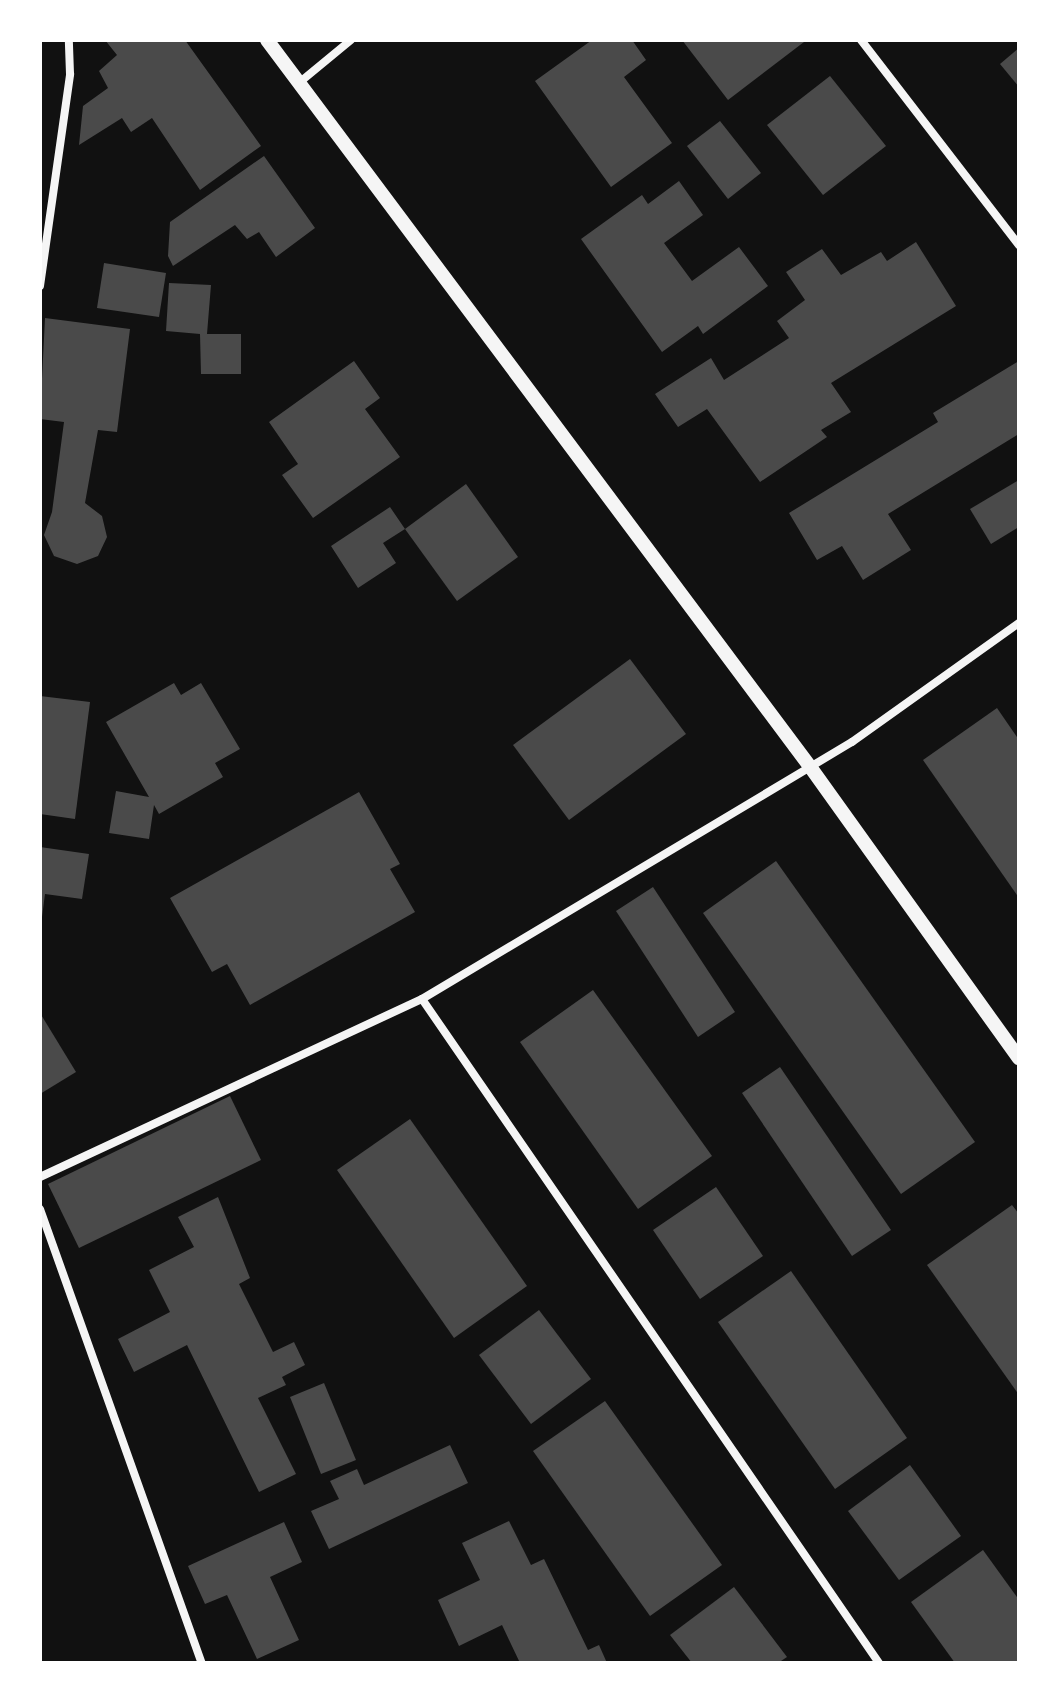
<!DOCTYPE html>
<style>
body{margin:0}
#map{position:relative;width:1059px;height:1703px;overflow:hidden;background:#111;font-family:"Nunito Sans",sans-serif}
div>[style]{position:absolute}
.building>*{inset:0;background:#4a4a4a}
.minor>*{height:8px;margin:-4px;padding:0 4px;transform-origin:4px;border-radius:4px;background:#f5f5f5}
.tertiary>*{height:14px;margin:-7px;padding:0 7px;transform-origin:7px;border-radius:7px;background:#f5f5f5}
span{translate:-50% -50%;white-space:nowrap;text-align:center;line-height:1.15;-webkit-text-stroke:7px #fff;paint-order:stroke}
.frame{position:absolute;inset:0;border:42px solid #fff;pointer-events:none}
</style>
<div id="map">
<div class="building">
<i style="clip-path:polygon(105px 40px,185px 40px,261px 146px,200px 190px,152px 118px,131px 132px,122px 118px,79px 145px,83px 106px,108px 88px,99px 71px,117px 55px)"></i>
<i style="clip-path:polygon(592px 40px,632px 40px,646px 60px,624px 77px,672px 143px,611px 187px,535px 81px)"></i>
<i style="clip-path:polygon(682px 40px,802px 40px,804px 42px,728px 100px)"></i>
<i style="clip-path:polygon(1019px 48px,1019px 87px,1000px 64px)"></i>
<i style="clip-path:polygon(830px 76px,886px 146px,823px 195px,767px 125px)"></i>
<i style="clip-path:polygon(720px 121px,761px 173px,728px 199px,687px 146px)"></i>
<i style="clip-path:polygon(264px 156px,315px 228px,276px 257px,259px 232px,247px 239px,235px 225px,173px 266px,168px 256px,170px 222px)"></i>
<i style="clip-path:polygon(679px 181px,703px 215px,664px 243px,692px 281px,739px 247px,768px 286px,703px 334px,698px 326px,662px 352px,581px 239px,642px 195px,648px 204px)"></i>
<i style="clip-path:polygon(916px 242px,956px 306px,831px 383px,851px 412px,821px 430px,827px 437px,760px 482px,707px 409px,678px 427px,655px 394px,711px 358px,724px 380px,789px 338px,777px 321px,805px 300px,786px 272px,822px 249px,841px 275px,881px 252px,887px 261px)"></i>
<i style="clip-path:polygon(104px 263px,166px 273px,159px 317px,97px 308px)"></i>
<i style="clip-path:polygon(169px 283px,211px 285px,207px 334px,241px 334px,241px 374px,201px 374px,200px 334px,166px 331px)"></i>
<i style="clip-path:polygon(45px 318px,130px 329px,117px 432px,98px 430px,85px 503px,102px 516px,107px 537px,98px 556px,77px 564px,54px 556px,44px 535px,52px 512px,64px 422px,40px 419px)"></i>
<i style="clip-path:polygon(354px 361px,380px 398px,365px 409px,400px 457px,313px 518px,282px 475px,298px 464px,269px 422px)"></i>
<i style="clip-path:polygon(1019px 361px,1019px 434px,888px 514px,911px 550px,863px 580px,842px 546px,817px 560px,789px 513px,938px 422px,933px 413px)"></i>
<i style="clip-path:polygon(1019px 480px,1019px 527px,991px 544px,970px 509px)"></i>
<i style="clip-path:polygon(466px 484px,518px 557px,457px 601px,405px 529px)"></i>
<i style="clip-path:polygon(390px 507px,405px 529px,383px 543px,396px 563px,358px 588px,331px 546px)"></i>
<i style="clip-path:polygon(630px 659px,686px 734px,569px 820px,513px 745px)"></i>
<i style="clip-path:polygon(174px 683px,181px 695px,201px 683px,240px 749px,215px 763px,223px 777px,159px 814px,154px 805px,149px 839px,109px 833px,116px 791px,149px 797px,106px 722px)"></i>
<i style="clip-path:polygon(40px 696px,90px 702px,75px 819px,40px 814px)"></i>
<i style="clip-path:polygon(997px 708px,1019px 740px,1019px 898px,923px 760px)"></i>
<i style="clip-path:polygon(359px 792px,400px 864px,390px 869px,415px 912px,250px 1005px,227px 964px,212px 972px,170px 898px)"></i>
<i style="clip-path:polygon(40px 847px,89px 854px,82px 899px,45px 894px,42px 917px)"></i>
<i style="clip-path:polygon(776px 861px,975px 1142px,901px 1194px,703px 913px)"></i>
<i style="clip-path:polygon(653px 887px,735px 1012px,698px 1037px,616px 911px)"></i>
<i style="clip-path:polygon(593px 990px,712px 1156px,638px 1209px,520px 1042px)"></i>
<i style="clip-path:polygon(40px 1013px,76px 1072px,40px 1094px)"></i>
<i style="clip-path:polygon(780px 1067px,891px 1230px,852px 1256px,742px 1093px)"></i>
<i style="clip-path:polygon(230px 1096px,261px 1160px,79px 1248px,48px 1184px)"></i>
<i style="clip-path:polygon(410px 1119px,527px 1286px,454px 1338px,337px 1170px)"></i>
<i style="clip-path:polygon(716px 1187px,763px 1256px,700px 1299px,653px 1230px)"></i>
<i style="clip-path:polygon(218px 1197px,250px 1278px,239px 1284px,273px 1352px,294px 1342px,305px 1365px,282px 1377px,286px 1385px,258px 1398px,296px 1474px,259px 1492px,187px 1345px,134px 1372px,118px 1339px,170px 1312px,149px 1270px,194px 1247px,178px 1217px)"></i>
<i style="clip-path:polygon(1012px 1205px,1019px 1214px,1019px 1395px,927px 1265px)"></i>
<i style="clip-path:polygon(791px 1271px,907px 1438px,835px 1489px,718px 1322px)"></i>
<i style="clip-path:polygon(539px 1310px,591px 1379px,531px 1424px,479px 1355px)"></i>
<i style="clip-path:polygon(324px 1383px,356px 1460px,321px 1474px,290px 1397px)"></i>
<i style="clip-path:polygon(605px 1401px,722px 1565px,650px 1616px,533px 1451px)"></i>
<i style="clip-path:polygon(450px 1445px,468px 1483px,329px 1549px,311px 1511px,339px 1499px,330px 1481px,357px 1469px,364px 1485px)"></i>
<i style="clip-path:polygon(910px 1465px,961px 1536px,899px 1580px,848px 1511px)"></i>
<i style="clip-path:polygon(509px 1521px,531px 1565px,544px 1559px,588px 1650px,599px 1645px,607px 1663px,520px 1663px,502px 1625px,459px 1646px,438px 1600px,480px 1580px,462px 1543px)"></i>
<i style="clip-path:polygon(284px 1522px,302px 1562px,270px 1577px,299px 1640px,257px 1659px,227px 1595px,205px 1604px,188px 1566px)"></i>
<i style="clip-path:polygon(983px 1550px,1019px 1600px,1019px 1663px,955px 1663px,911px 1602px)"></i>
<i style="clip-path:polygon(734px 1587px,787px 1657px,778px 1663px,692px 1663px,670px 1635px)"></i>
</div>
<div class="minor">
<i style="left:861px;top:40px;width:259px;rotate:52.4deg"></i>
<i style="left:300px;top:82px;width:66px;rotate:-39.5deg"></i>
<i style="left:40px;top:286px;width:214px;rotate:-81.9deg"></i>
<i style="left:70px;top:74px;width:34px;rotate:-92deg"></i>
<i style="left:422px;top:999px;width:806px;rotate:55.46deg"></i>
<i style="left:40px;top:1177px;width:421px;rotate:-25deg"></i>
<i style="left:422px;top:999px;width:501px;rotate:-30.87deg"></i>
<i style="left:852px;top:742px;width:205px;rotate:-35.5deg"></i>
<i style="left:40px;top:1209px;width:482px;rotate:70.4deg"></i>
</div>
<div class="tertiary">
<i style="left:267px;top:40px;width:909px;rotate:53.23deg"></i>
<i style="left:811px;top:768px;width:357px;rotate:54.4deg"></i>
</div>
<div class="frame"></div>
</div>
